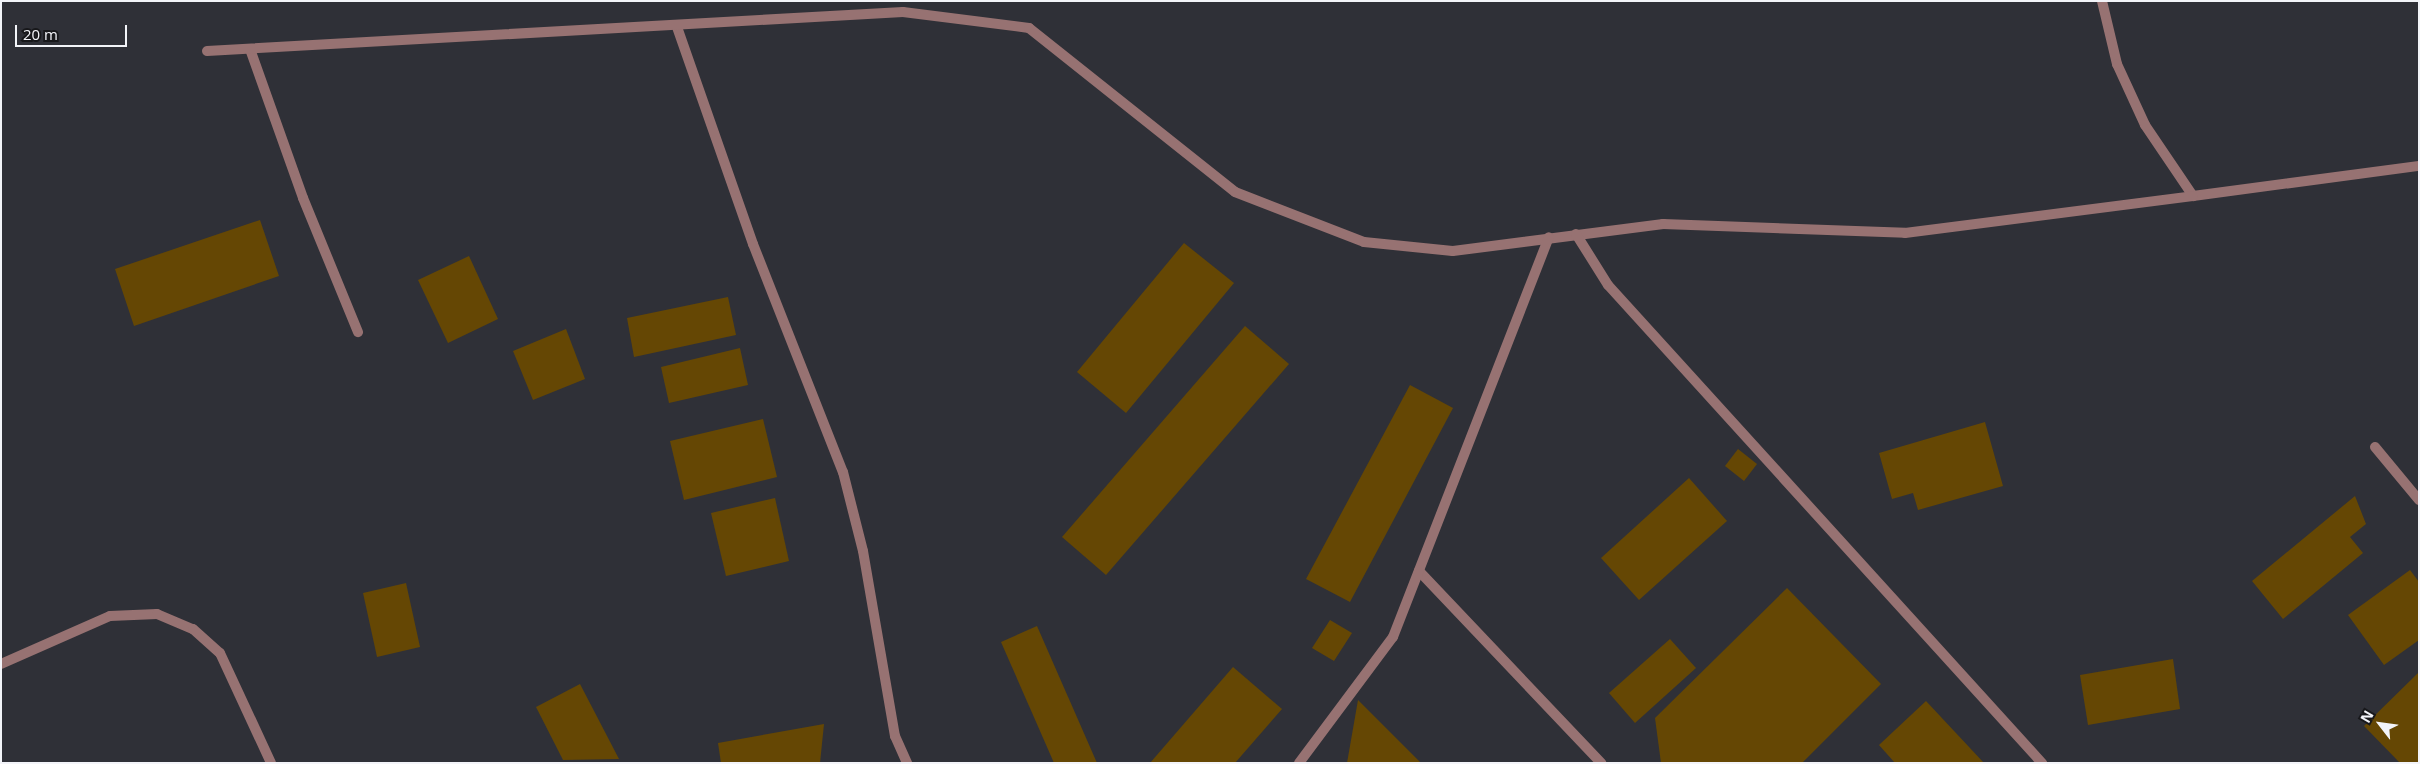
<!DOCTYPE html>
<style>
body{margin:0}
#map{position:relative;width:2420px;height:764px;overflow:hidden;background:#2f3037;font-family:"Open Sans",sans-serif}
div>[style]{position:absolute}
.building>*{inset:0;background:#654704}
.street>*{height:10px;margin:-5px;padding:0 5px;transform-origin:5px;border-radius:5px;background:#977272}
span{translate:-50% -50%;white-space:nowrap;text-align:center;line-height:1.15;-webkit-text-stroke:4px #18181b;paint-order:stroke}
.frame{position:absolute;inset:0;border:2px solid #f3f4f9;pointer-events:none}
.north{position:absolute;left:2355px;top:699px;width:50px;height:50px;-webkit-text-stroke:4px #18181b;paint-order:stroke;rotate:300deg;font-size:14px;font-weight:700;line-height:20px;text-align:center;color:#f3f4f9}
.north::after{content:'';display:block;margin:auto;width:18px;height:22px;background:#f3f4f9;clip-path:polygon(50% 0,100% 100%,50% 72%,0 100%)}
.scale{position:absolute;left:15px;top:25px;width:112px;height:22px;box-sizing:border-box;border:2px solid #f3f4f9;border-top:0;padding-left:6px;font-size:15px;line-height:18px;white-space:nowrap;color:#f3f4f9;-webkit-text-stroke:4px #18181b;paint-order:stroke}
</style>
<div id="map">
<div class="building">
<i style="clip-path:polygon(260px 220px,279px 276px,134px 326px,115px 269px)"></i>
<i style="clip-path:polygon(1184px 243px,1234px 283px,1126px 413px,1077px 372px)"></i>
<i style="clip-path:polygon(469px 256px,498px 319px,448px 343px,418px 280px)"></i>
<i style="clip-path:polygon(728px 297px,736px 335px,634px 357px,627px 318px)"></i>
<i style="clip-path:polygon(1245px 326px,1289px 364px,1106px 575px,1062px 537px)"></i>
<i style="clip-path:polygon(566px 329px,585px 379px,533px 400px,513px 351px)"></i>
<i style="clip-path:polygon(740px 348px,748px 385px,669px 403px,661px 367px)"></i>
<i style="clip-path:polygon(1410px 385px,1453px 408px,1350px 602px,1306px 579px)"></i>
<i style="clip-path:polygon(763px 419px,777px 477px,684px 500px,670px 441px)"></i>
<i style="clip-path:polygon(1985px 422px,2003px 486px,1918px 510px,1913px 493px,1892px 499px,1879px 453px)"></i>
<i style="clip-path:polygon(1738px 449px,1757px 464px,1744px 481px,1725px 466px)"></i>
<i style="clip-path:polygon(1689px 478px,1727px 521px,1639px 600px,1601px 558px)"></i>
<i style="clip-path:polygon(2355px 496px,2366px 524px,2350px 537px,2363px 553px,2283px 619px,2252px 581px)"></i>
<i style="clip-path:polygon(775px 498px,789px 561px,726px 576px,711px 513px)"></i>
<i style="clip-path:polygon(2410px 570px,2419px 582px,2419px 640px,2384px 665px,2348px 615px)"></i>
<i style="clip-path:polygon(406px 583px,420px 647px,377px 657px,363px 593px)"></i>
<i style="clip-path:polygon(1787px 588px,1881px 684px,1802px 763px,1661px 763px,1655px 718px)"></i>
<i style="clip-path:polygon(1330px 620px,1352px 633px,1334px 661px,1312px 648px)"></i>
<i style="clip-path:polygon(1037px 626px,1097px 763px,1054px 763px,1001px 642px)"></i>
<i style="clip-path:polygon(1670px 639px,1696px 668px,1635px 723px,1609px 693px)"></i>
<i style="clip-path:polygon(2173px 659px,2180px 709px,2088px 725px,2080px 675px)"></i>
<i style="clip-path:polygon(1233px 667px,1282px 709px,1235px 763px,1150px 763px)"></i>
<i style="clip-path:polygon(2419px 672px,2419px 763px,2400px 763px,2364px 726px)"></i>
<i style="clip-path:polygon(580px 684px,619px 759px,563px 760px,536px 707px)"></i>
<i style="clip-path:polygon(1358px 700px,1421px 763px,1347px 763px)"></i>
<i style="clip-path:polygon(1926px 701px,1984px 763px,1895px 763px,1879px 745px)"></i>
<i style="clip-path:polygon(824px 724px,820px 763px,721px 763px,718px 743px)"></i>
</div>
<div class="street">
<i style="left:2102px;top:1px;width:65px;rotate:76.6deg"></i>
<i style="left:2117px;top:64px;width:67px;rotate:65.3deg"></i>
<i style="left:2145px;top:125px;width:86px;rotate:55.9deg"></i>
<i style="left:2193px;top:196px;width:228px;rotate:-7.6deg"></i>
<i style="left:677px;top:27px;width:230px;rotate:70.7deg"></i>
<i style="left:753px;top:244px;width:245px;rotate:68.5deg"></i>
<i style="left:843px;top:472px;width:81px;rotate:75.8deg"></i>
<i style="left:863px;top:551px;width:188px;rotate:80.2deg"></i>
<i style="left:895px;top:736px;width:30px;rotate:66deg"></i>
<i style="left:250px;top:49px;width:158px;rotate:70.4deg"></i>
<i style="left:303px;top:198px;width:145px;rotate:67.7deg"></i>
<i style="left:207px;top:51px;width:697px;rotate:-3.21deg"></i>
<i style="left:903px;top:12px;width:127px;rotate:7.2deg"></i>
<i style="left:1029px;top:28px;width:263px;rotate:38.5deg"></i>
<i style="left:1235px;top:192px;width:138px;rotate:21.2deg"></i>
<i style="left:1364px;top:242px;width:89px;rotate:5.8deg"></i>
<i style="left:1453px;top:251px;width:212px;rotate:-7.3deg"></i>
<i style="left:1663px;top:224px;width:242px;rotate:2.1deg"></i>
<i style="left:1905px;top:233px;width:290px;rotate:-7.3deg"></i>
<i style="left:1576px;top:234px;width:60px;rotate:57.9deg"></i>
<i style="left:1608px;top:285px;width:646px;rotate:47.76deg"></i>
<i style="left:2375px;top:447px;width:69px;rotate:50.3deg"></i>
<i style="left:1419px;top:571px;width:265px;rotate:46.5deg"></i>
<i style="left:1px;top:664px;width:119px;rotate:-23.8deg"></i>
<i style="left:110px;top:616px;width:47px;rotate:-2.4deg"></i>
<i style="left:157px;top:614px;width:39px;rotate:23deg"></i>
<i style="left:193px;top:629px;width:36px;rotate:42deg"></i>
<i style="left:220px;top:653px;width:121px;rotate:65.1deg"></i>
<i style="left:1299px;top:763px;width:157px;rotate:-53.3deg"></i>
<i style="left:1393px;top:637px;width:429px;rotate:-68.7deg"></i>
</div>
<div class="frame"></div>
<div class="north">N</div>
<div class="scale">20 m</div>
</div>
